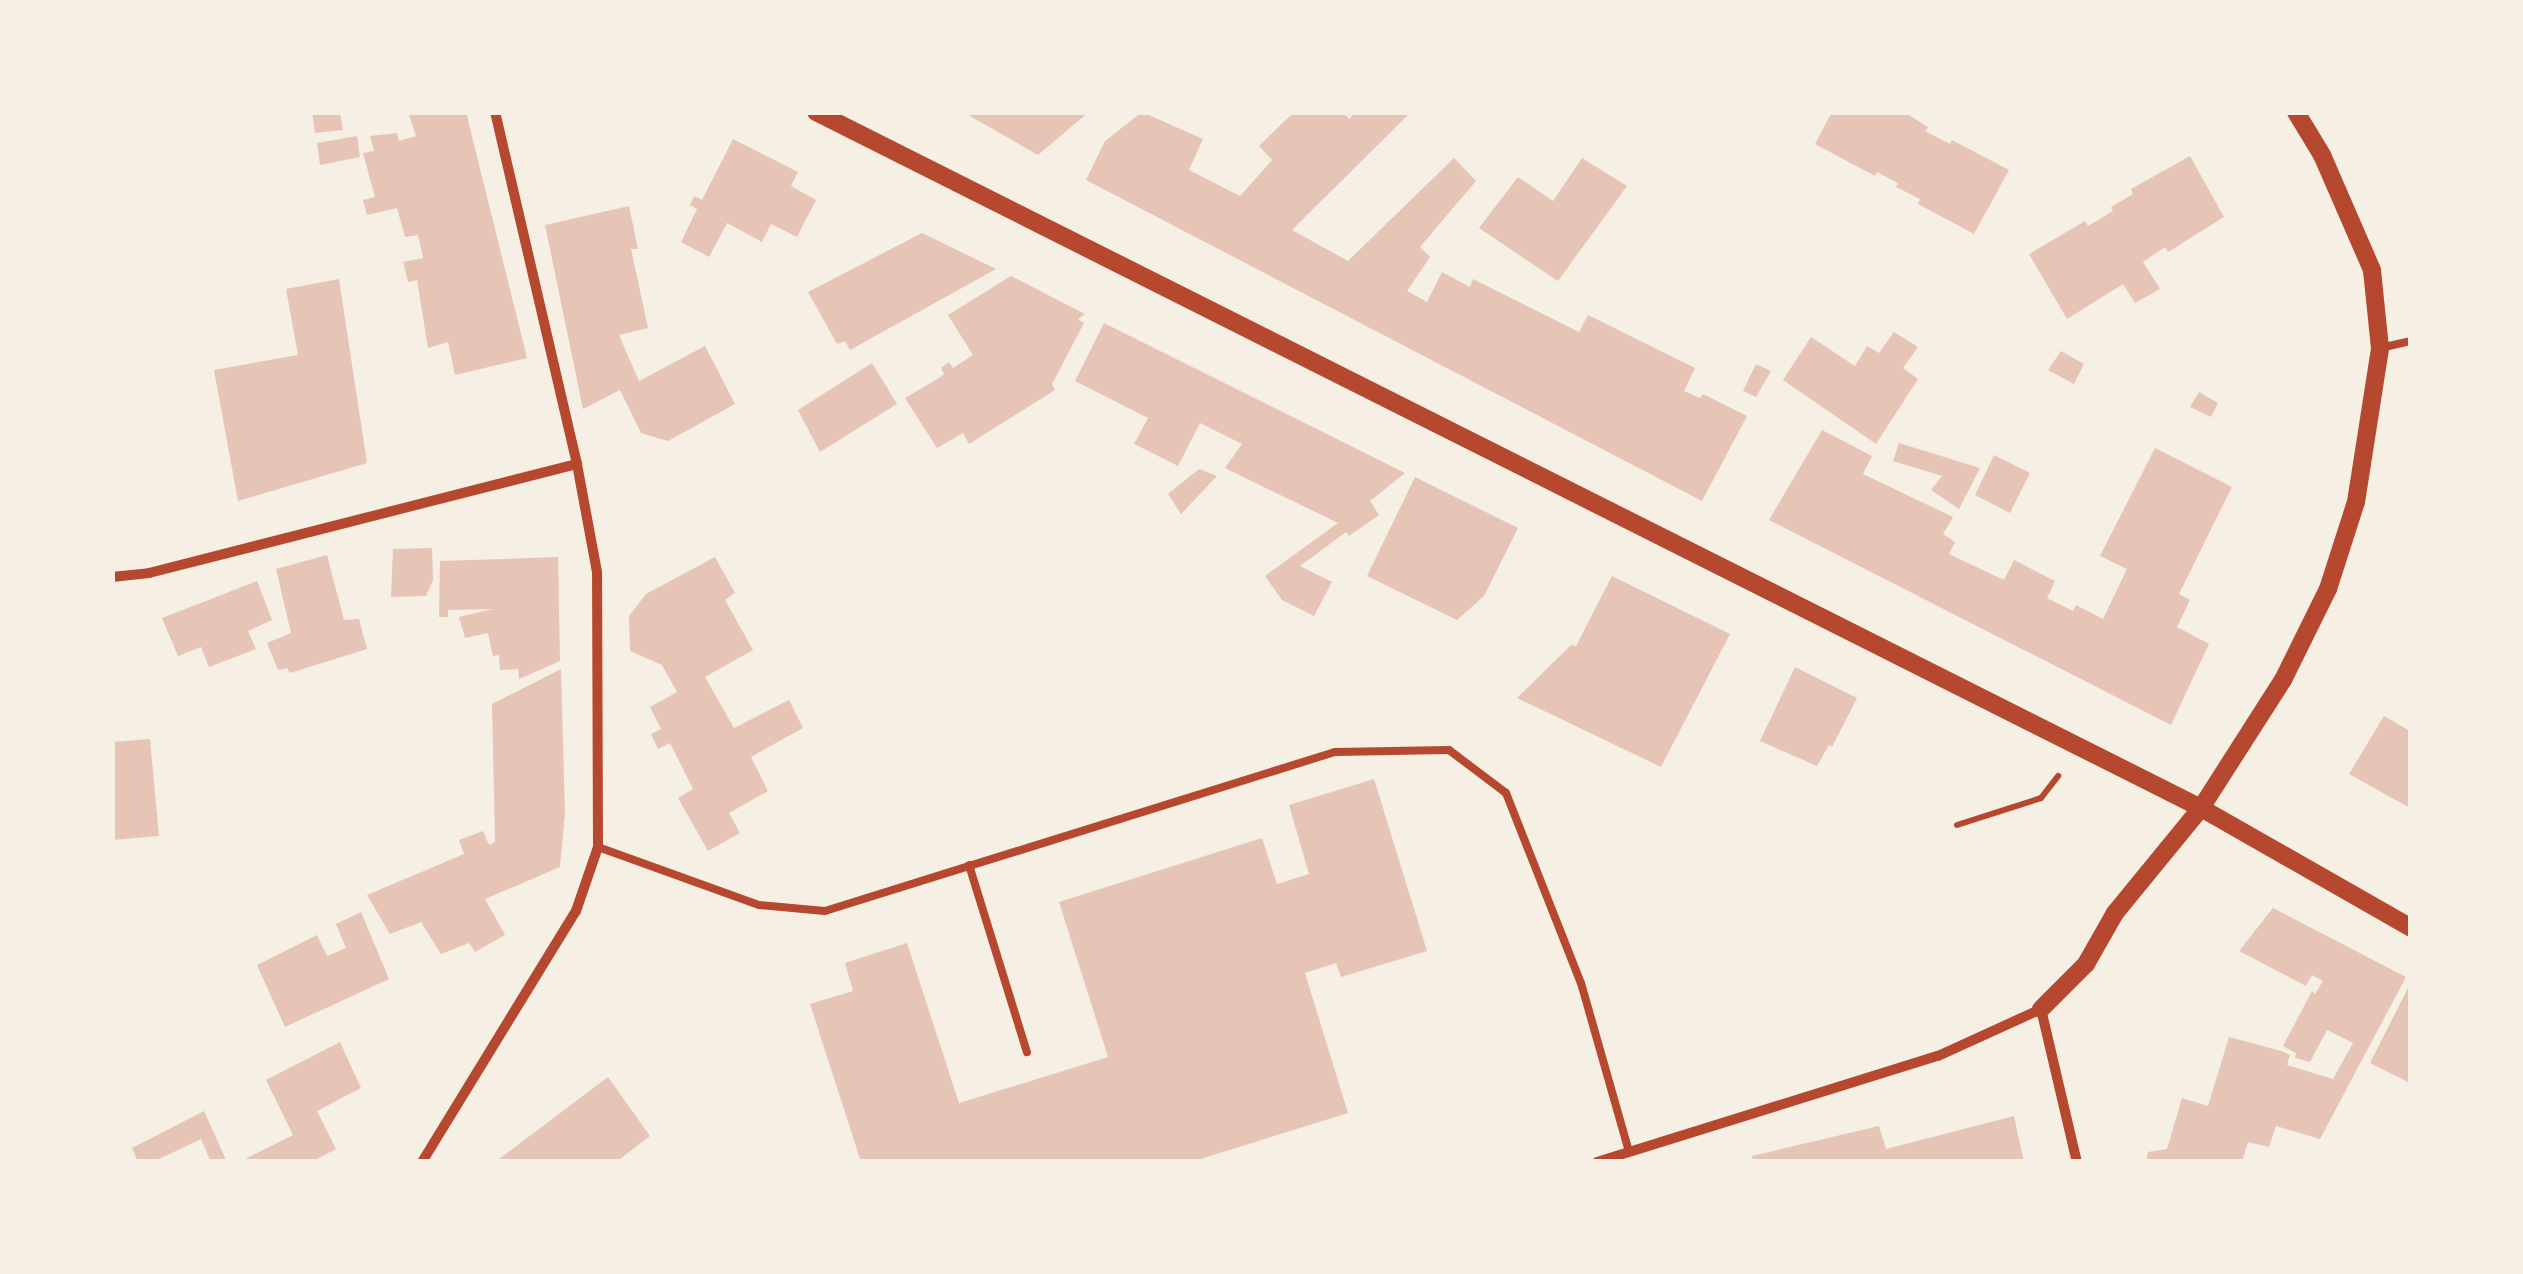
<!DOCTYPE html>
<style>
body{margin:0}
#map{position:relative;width:2523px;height:1274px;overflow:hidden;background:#f6efe4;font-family:"Noto Sans",sans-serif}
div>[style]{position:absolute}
.building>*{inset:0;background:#e6c5b7}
.path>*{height:6px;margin:-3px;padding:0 3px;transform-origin:3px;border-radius:3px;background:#b5482f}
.service>*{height:8px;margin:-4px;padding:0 4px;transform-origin:4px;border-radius:4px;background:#b5482f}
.minor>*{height:10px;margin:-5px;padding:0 5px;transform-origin:5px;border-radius:5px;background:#b5482f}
.tertiary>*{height:18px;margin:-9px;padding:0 9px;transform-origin:9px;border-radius:9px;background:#b5482f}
span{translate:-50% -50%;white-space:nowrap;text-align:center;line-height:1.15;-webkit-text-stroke:9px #f6efe4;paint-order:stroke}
.frame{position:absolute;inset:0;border:115px solid #f6efe4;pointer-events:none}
</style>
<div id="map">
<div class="building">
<i style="clip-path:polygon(312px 112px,340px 112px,343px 130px,315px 133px)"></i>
<i style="clip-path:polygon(408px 112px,466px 112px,527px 358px,455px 375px,448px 342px,428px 348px,417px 280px,408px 282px,403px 262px,423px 258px,418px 235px,405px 237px,397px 208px,367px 215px,363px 200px,375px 197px,363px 153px,374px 151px,370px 136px,397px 133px,399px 141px,416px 136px)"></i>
<i style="clip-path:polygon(963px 112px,1089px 112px,1038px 155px)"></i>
<i style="clip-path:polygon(1142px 112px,1203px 139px,1189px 170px,1240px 196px,1272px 160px,1259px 146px,1294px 112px,1343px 112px,1349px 119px,1356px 112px,1411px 112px,1292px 230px,1348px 261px,1454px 158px,1476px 181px,1420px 247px,1430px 257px,1407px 291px,1427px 302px,1442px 272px,1470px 287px,1473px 279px,1579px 332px,1588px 315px,1695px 368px,1684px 391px,1700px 398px,1703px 394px,1747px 416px,1702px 501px,1086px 180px,1105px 141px)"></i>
<i style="clip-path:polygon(1832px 112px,1904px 112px,1928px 127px,1925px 131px,1950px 144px,1952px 140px,2009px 170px,1974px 234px,1918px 204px,1920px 199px,1896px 187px,1898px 183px,1877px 172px,1875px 176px,1815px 144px)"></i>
<i style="clip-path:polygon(357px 136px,360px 157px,320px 165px,317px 143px)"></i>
<i style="clip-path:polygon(733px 139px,798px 172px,791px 186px,816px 200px,797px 237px,771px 224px,762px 242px,727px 223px,709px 257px,681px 242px,697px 209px,690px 205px,694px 196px,702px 200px)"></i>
<i style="clip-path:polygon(2190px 156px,2224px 217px,2168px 252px,2165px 247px,2143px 262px,2160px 289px,2135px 303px,2123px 284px,2067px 319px,2029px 254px,2085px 221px,2088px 226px,2113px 211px,2111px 207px,2133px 194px,2131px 189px)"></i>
<i style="clip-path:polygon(1582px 158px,1627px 186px,1558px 281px,1479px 228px,1518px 177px,1553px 201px)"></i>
<i style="clip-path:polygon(629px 206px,638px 249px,631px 249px,648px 328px,619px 335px,639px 381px,705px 346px,735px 404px,668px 441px,641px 433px,620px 390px,583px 409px,545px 225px)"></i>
<i style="clip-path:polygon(922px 233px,996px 269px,850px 350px,845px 341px,837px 344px,808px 292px)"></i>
<i style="clip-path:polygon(1011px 276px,1085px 314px,1078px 319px,1084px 323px,1052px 384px,1055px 390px,969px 444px,963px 433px,937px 448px,905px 398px,939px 378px,944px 374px,941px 368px,949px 362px,953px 368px,973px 355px,948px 315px)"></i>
<i style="clip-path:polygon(339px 279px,367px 463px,238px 501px,214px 370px,298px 355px,286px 289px)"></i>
<i style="clip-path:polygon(1104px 323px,1405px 473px,1370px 501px,1379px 515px,1349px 536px,1346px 532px,1300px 566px,1332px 582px,1314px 616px,1282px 600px,1265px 576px,1338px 523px,1225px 468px,1242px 444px,1200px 423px,1178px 466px,1134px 444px,1148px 418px,1075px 381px)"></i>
<i style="clip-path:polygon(1894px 332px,1918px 347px,1903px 368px,1918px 379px,1876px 444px,1783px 380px,1811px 337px,1855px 366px,1867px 346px,1879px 353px)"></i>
<i style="clip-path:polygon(2061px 351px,2084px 364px,2074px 384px,2048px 370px)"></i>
<i style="clip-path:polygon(872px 363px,897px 404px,820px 452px,798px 410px)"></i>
<i style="clip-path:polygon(1756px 364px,1771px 371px,1756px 397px,1743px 391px)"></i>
<i style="clip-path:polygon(2199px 392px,2218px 403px,2211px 417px,2190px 407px)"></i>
<i style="clip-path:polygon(1822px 430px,1872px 456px,1863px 474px,1953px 517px,1943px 534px,1955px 542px,1949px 554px,2004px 580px,2014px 560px,2055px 581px,2047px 598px,2073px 611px,2076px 605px,2103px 619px,2127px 569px,2100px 556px,2155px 448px,2232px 487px,2179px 594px,2190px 600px,2177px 627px,2209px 644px,2171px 725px,1769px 520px)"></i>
<i style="clip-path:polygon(1899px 443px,1980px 468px,1959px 509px,1931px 490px,1942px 476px,1893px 461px)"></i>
<i style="clip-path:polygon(1994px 455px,2030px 473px,2010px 513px,1975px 495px)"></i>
<i style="clip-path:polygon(1199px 469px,1217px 476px,1181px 514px,1168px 494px)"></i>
<i style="clip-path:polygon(1415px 477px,1518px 528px,1484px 596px,1457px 620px,1367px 576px)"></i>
<i style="clip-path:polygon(432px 548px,433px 580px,426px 596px,391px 597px,393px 549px)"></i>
<i style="clip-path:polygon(327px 555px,344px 620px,359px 619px,367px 649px,290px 673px,287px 668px,278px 670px,267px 643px,291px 633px,276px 569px)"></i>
<i style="clip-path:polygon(558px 557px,560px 661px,519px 679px,518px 669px,500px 670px,499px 655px,493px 656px,488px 633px,465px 638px,459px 617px,493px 609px,448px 610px,448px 617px,439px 617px,440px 561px)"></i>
<i style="clip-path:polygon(715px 557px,735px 593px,725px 600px,753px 650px,705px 677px,734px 728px,789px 700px,803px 728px,751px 757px,768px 791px,729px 813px,740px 833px,708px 851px,678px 798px,693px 789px,670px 743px,658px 749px,651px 734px,661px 729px,650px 707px,677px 692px,662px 665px,630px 651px,629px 616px,646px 594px)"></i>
<i style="clip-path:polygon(1612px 576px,1730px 634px,1661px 767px,1517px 698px,1571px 645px,1576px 646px)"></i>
<i style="clip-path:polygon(257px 581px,272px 620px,248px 631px,256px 649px,209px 667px,201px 647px,178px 656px,162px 618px)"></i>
<i style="clip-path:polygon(1795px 667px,1857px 698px,1832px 747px,1829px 745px,1817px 766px,1760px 741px)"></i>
<i style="clip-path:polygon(561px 669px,565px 813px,560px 867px,485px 899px,505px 935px,475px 952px,469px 943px,441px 954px,421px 922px,390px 934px,367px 895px,464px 854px,459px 840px,483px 831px,489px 845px,495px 842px,492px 704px)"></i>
<i style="clip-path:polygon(2384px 716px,2410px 731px,2410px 808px,2349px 774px)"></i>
<i style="clip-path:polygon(150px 739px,159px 836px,112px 840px,112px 742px)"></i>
<i style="clip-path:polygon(1374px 779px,1427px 951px,1341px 977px,1336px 963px,1305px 973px,1348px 1113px,1191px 1162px,861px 1162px,810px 1004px,853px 991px,845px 963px,907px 943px,959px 1103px,1108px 1057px,1059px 902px,1262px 838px,1277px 884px,1309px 874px,1289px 805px)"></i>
<i style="clip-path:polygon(2273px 908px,2406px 977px,2320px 1139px,2276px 1126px,2269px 1147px,2248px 1142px,2242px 1162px,2146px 1162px,2148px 1152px,2167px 1149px,2182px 1098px,2208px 1106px,2229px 1037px,2281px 1051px,2290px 1055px,2287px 1065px,2333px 1079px,2353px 1043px,2327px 1030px,2310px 1062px,2295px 1058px,2296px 1053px,2283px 1046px,2312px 991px,2315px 994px,2323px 981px,2312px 975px,2306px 986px,2239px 951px)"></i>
<i style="clip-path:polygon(361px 912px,389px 979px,285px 1027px,257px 965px,317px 935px,327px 956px,346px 948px,336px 924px)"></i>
<i style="clip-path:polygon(2410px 984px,2410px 1083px,2370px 1063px)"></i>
<i style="clip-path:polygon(340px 1042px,361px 1088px,317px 1111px,336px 1149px,311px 1162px,239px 1162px,293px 1135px,266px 1080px)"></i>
<i style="clip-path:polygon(608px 1077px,650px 1136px,616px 1162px,495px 1162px)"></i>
<i style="clip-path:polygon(204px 1111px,227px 1162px,211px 1162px,201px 1139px,153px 1162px,138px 1162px,132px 1148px)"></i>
<i style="clip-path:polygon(2014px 1116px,2024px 1162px,1753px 1162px,1752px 1156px,1879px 1126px,1886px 1149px)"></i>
</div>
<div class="path">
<i style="left:1957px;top:825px;width:88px;rotate:-17.8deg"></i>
<i style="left:2041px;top:798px;width:28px;rotate:-52deg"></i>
</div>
<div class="service">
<i style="left:2380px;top:348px;width:31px;rotate:-13deg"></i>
<i style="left:598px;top:847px;width:171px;rotate:19.8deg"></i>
<i style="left:759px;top:905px;width:66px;rotate:5.2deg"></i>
<i style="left:825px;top:911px;width:534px;rotate:-17.32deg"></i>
<i style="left:1335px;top:752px;width:114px;rotate:-1deg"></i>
<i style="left:1449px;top:750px;width:71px;rotate:37deg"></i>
<i style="left:1506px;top:793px;width:204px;rotate:68.5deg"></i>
<i style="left:1581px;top:983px;width:175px;rotate:74.1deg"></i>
<i style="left:969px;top:865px;width:196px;rotate:72.8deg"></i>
</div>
<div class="minor">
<i style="left:112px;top:577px;width:37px;rotate:-6deg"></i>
<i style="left:149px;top:573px;width:442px;rotate:-14.3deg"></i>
<i style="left:422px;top:1162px;width:294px;rotate:-58.5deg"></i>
<i style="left:576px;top:911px;width:68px;rotate:-71deg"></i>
<i style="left:598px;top:847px;width:275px;rotate:-90.2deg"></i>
<i style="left:597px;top:572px;width:110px;rotate:-100.5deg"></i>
<i style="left:577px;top:464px;width:361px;rotate:-103.1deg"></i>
<i style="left:1597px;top:1162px;width:357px;rotate:-17.3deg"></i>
<i style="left:1938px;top:1056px;width:113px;rotate:-24.5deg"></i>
<i style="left:2041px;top:1009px;width:157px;rotate:76.8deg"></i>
</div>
<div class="tertiary">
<i style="left:816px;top:112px;width:1550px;rotate:26.68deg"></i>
<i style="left:2201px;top:808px;width:241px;rotate:29.7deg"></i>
<i style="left:2041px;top:1009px;width:64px;rotate:-45deg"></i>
<i style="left:2086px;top:964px;width:59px;rotate:-60.4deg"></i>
<i style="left:2115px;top:913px;width:136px;rotate:-50.7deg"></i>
<i style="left:2201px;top:808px;width:152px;rotate:-57.4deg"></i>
<i style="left:2283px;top:680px;width:102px;rotate:-63.7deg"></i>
<i style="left:2328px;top:589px;width:91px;rotate:-72.2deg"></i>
<i style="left:2356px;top:502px;width:156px;rotate:-81.1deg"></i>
<i style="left:2380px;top:348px;width:78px;rotate:-95.9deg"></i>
<i style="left:2372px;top:270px;width:125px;rotate:-113.5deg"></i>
<i style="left:2322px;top:155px;width:50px;rotate:-121.2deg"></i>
</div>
<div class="frame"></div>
</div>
